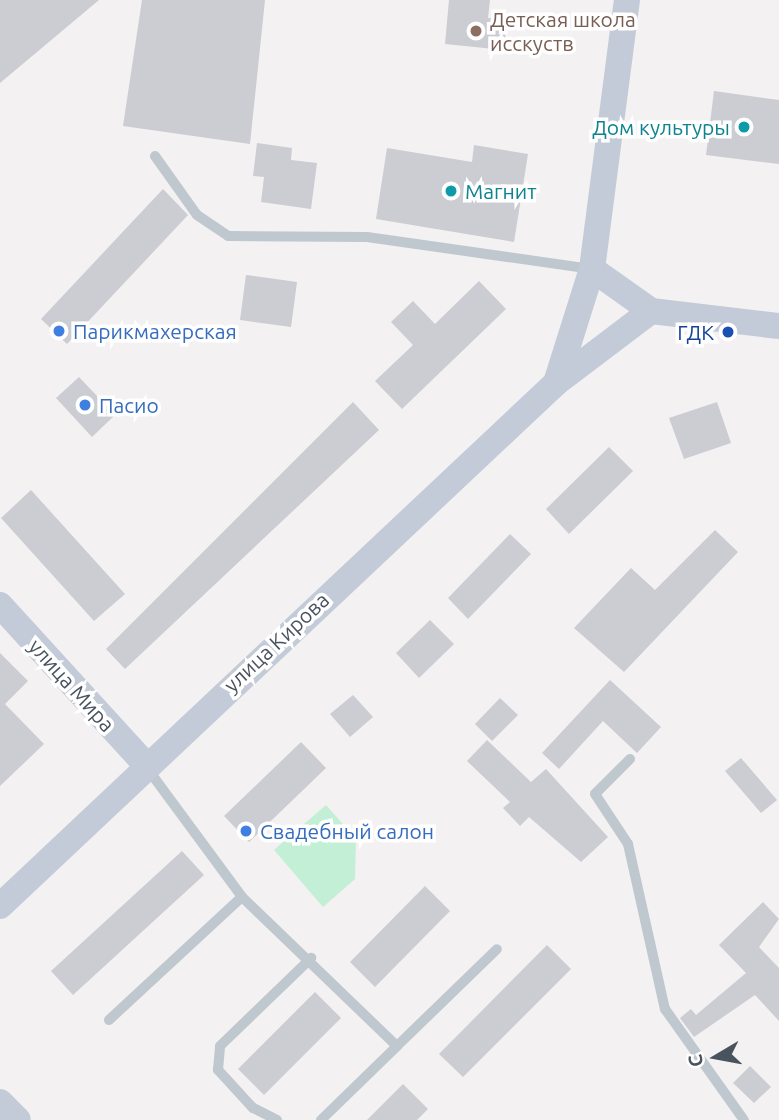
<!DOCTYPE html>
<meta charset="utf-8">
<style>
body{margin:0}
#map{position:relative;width:779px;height:1120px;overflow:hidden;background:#f3f1f1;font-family:Ubuntu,sans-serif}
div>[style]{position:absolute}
.green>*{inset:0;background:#c2efd5}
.building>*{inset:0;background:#cbcdd3}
.lane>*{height:10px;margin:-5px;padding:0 5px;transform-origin:5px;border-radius:5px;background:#bfc8cf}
.secondary>*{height:26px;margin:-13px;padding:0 13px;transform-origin:13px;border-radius:13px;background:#c2cbd7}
.dots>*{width:19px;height:19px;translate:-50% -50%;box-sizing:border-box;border:4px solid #fff;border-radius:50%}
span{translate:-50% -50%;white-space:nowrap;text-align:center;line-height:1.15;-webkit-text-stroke:7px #fff;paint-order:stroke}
.education-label{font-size:21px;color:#785e54}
.left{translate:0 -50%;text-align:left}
.culture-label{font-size:21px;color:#0d838f}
.right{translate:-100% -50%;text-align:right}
.shop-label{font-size:21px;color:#366cbe}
.transit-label{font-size:21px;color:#164399}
.street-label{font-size:21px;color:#49535e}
.north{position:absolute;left:681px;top:1022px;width:70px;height:70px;-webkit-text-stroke:5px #fff;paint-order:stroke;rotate:260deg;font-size:19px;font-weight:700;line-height:28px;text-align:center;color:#49535e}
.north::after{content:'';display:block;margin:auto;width:24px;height:32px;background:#49535e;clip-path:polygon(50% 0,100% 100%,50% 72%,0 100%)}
</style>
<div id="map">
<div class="green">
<i style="clip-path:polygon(326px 805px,356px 839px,355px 879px,323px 907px,274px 850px)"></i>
</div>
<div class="building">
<i style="clip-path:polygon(0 0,99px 0,0 83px)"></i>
<i style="clip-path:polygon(142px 0,265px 0,250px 144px,123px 126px)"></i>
<i style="clip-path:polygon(449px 0,490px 0,488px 18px,507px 19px,504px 50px,445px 44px)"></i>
<i style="clip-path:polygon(714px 91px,779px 100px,779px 164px,706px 155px)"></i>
<i style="clip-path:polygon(257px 143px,292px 148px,291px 160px,317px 163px,311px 209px,261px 202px,264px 177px,253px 176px)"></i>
<i style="clip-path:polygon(474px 145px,528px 154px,514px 242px,376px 219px,387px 148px,472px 162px)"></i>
<i style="clip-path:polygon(163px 189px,188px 215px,67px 344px,41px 319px)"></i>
<i style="clip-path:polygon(246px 275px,297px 282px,291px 327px,240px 320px)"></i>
<i style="clip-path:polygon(479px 281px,506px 309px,402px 409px,375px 381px,413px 345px,391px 322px,413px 301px,435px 324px)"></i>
<i style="clip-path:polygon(79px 377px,115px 415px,92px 437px,56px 398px)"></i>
<i style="clip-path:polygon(353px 402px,379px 430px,125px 669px,106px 649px)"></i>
<i style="clip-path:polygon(717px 402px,731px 443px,684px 459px,669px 418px)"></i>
<i style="clip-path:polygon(609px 447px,633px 471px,569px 534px,546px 509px)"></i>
<i style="clip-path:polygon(31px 490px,125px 594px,94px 621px,1px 518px)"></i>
<i style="clip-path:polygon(715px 530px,738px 552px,624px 672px,574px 628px,631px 568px,655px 590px)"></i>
<i style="clip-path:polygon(510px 534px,531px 554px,468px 619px,448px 598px)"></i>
<i style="clip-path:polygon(430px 620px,454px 644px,419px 678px,396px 653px)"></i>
<i style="clip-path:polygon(0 653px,28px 681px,5px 704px,44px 744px,0 786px)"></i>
<i style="clip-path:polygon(610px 680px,661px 727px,637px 753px,603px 721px,559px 769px,542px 753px)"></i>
<i style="clip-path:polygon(353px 695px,373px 717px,350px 737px,330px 714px)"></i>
<i style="clip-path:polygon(500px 698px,518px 715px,492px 741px,475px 724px)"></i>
<i style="clip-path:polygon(487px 740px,531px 782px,546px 769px,608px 837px,581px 862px,529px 817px,520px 826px,503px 808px,510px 802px,467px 761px)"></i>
<i style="clip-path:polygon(301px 742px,326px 768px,249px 842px,224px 816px)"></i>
<i style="clip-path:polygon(741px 758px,777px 800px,761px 813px,725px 771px)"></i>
<i style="clip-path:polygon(182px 851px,204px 875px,73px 995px,51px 971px)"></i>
<i style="clip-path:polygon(425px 886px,450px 911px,375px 987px,350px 962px)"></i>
<i style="clip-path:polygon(763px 902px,779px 919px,759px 947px,779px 968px,779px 1021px,755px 995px,694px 1037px,680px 1018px,691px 1009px,696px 1015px,746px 973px,719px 945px)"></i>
<i style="clip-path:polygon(547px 945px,571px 969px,463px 1077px,439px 1054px)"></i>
<i style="clip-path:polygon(315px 992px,341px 1018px,264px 1095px,238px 1069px)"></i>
<i style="clip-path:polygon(750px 1066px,771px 1087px,754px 1103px,733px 1083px)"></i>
<i style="clip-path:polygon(403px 1084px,428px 1109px,417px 1120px,367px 1120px)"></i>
</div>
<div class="lane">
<i style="left:155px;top:156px;width:72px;rotate:54.6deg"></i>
<i style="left:197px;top:215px;width:37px;rotate:34deg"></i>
<i style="left:228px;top:236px;width:139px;rotate:0.4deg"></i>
<i style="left:367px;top:237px;width:226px;rotate:8.1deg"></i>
<i style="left:630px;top:759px;width:49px;rotate:135deg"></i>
<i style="left:595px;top:794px;width:60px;rotate:56.6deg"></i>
<i style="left:628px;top:844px;width:169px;rotate:77.4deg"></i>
<i style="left:665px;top:1009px;width:136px;rotate:54.6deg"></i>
<i style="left:147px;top:768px;width:160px;rotate:53.6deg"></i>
<i style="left:242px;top:897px;width:215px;rotate:43.9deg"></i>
<i style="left:397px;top:1046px;width:139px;rotate:-44.1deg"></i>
<i style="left:109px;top:1020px;width:181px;rotate:-42.8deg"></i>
<i style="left:277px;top:1120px;width:27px;rotate:-153deg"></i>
<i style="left:253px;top:1108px;width:52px;rotate:-132.6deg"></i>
<i style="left:218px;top:1070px;width:24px;rotate:-85deg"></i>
<i style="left:220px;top:1046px;width:127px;rotate:-44deg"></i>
<i style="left:321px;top:1120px;width:106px;rotate:-44.2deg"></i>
</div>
<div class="secondary">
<i style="left:592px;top:269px;width:72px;rotate:35.4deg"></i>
<i style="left:651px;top:311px;width:129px;rotate:6.7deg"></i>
<i style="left:556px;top:383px;width:120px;rotate:-72.5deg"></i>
<i style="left:592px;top:269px;width:271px;rotate:-82.6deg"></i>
<i style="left:0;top:605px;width:215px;rotate:47.6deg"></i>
<i style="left:0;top:906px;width:763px;rotate:-43.25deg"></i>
<i style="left:556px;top:383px;width:119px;rotate:-37.2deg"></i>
<i style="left:0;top:1102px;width:25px;rotate:45deg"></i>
</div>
<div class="dots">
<i style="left:476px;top:31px;background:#8d6e63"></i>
<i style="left:744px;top:127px;background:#0f9aa8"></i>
<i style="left:451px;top:191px;background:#0f9aa8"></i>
<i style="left:59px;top:331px;background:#3f7fe0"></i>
<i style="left:728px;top:332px;background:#1a4fb4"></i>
<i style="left:85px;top:405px;background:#3f7fe0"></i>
<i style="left:246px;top:831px;background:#3f7fe0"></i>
</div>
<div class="education-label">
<span class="left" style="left:490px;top:31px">Детская школа<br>исскуств</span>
</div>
<div class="culture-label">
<span class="right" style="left:730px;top:127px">Дом культуры</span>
<span class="left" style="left:465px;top:191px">Магнит</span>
</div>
<div class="shop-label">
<span class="left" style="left:73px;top:331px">Парикмахерская</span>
<span class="left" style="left:99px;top:405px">Пасио</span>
<span class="left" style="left:260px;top:831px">Свадебный салон</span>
</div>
<div class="transit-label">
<span class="right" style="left:714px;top:332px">ГДК</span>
</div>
<div class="street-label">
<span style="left:276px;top:642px;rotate:-43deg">улица Кирова</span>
<span style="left:72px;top:685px;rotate:48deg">улица Мира</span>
</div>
<div class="north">С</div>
</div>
